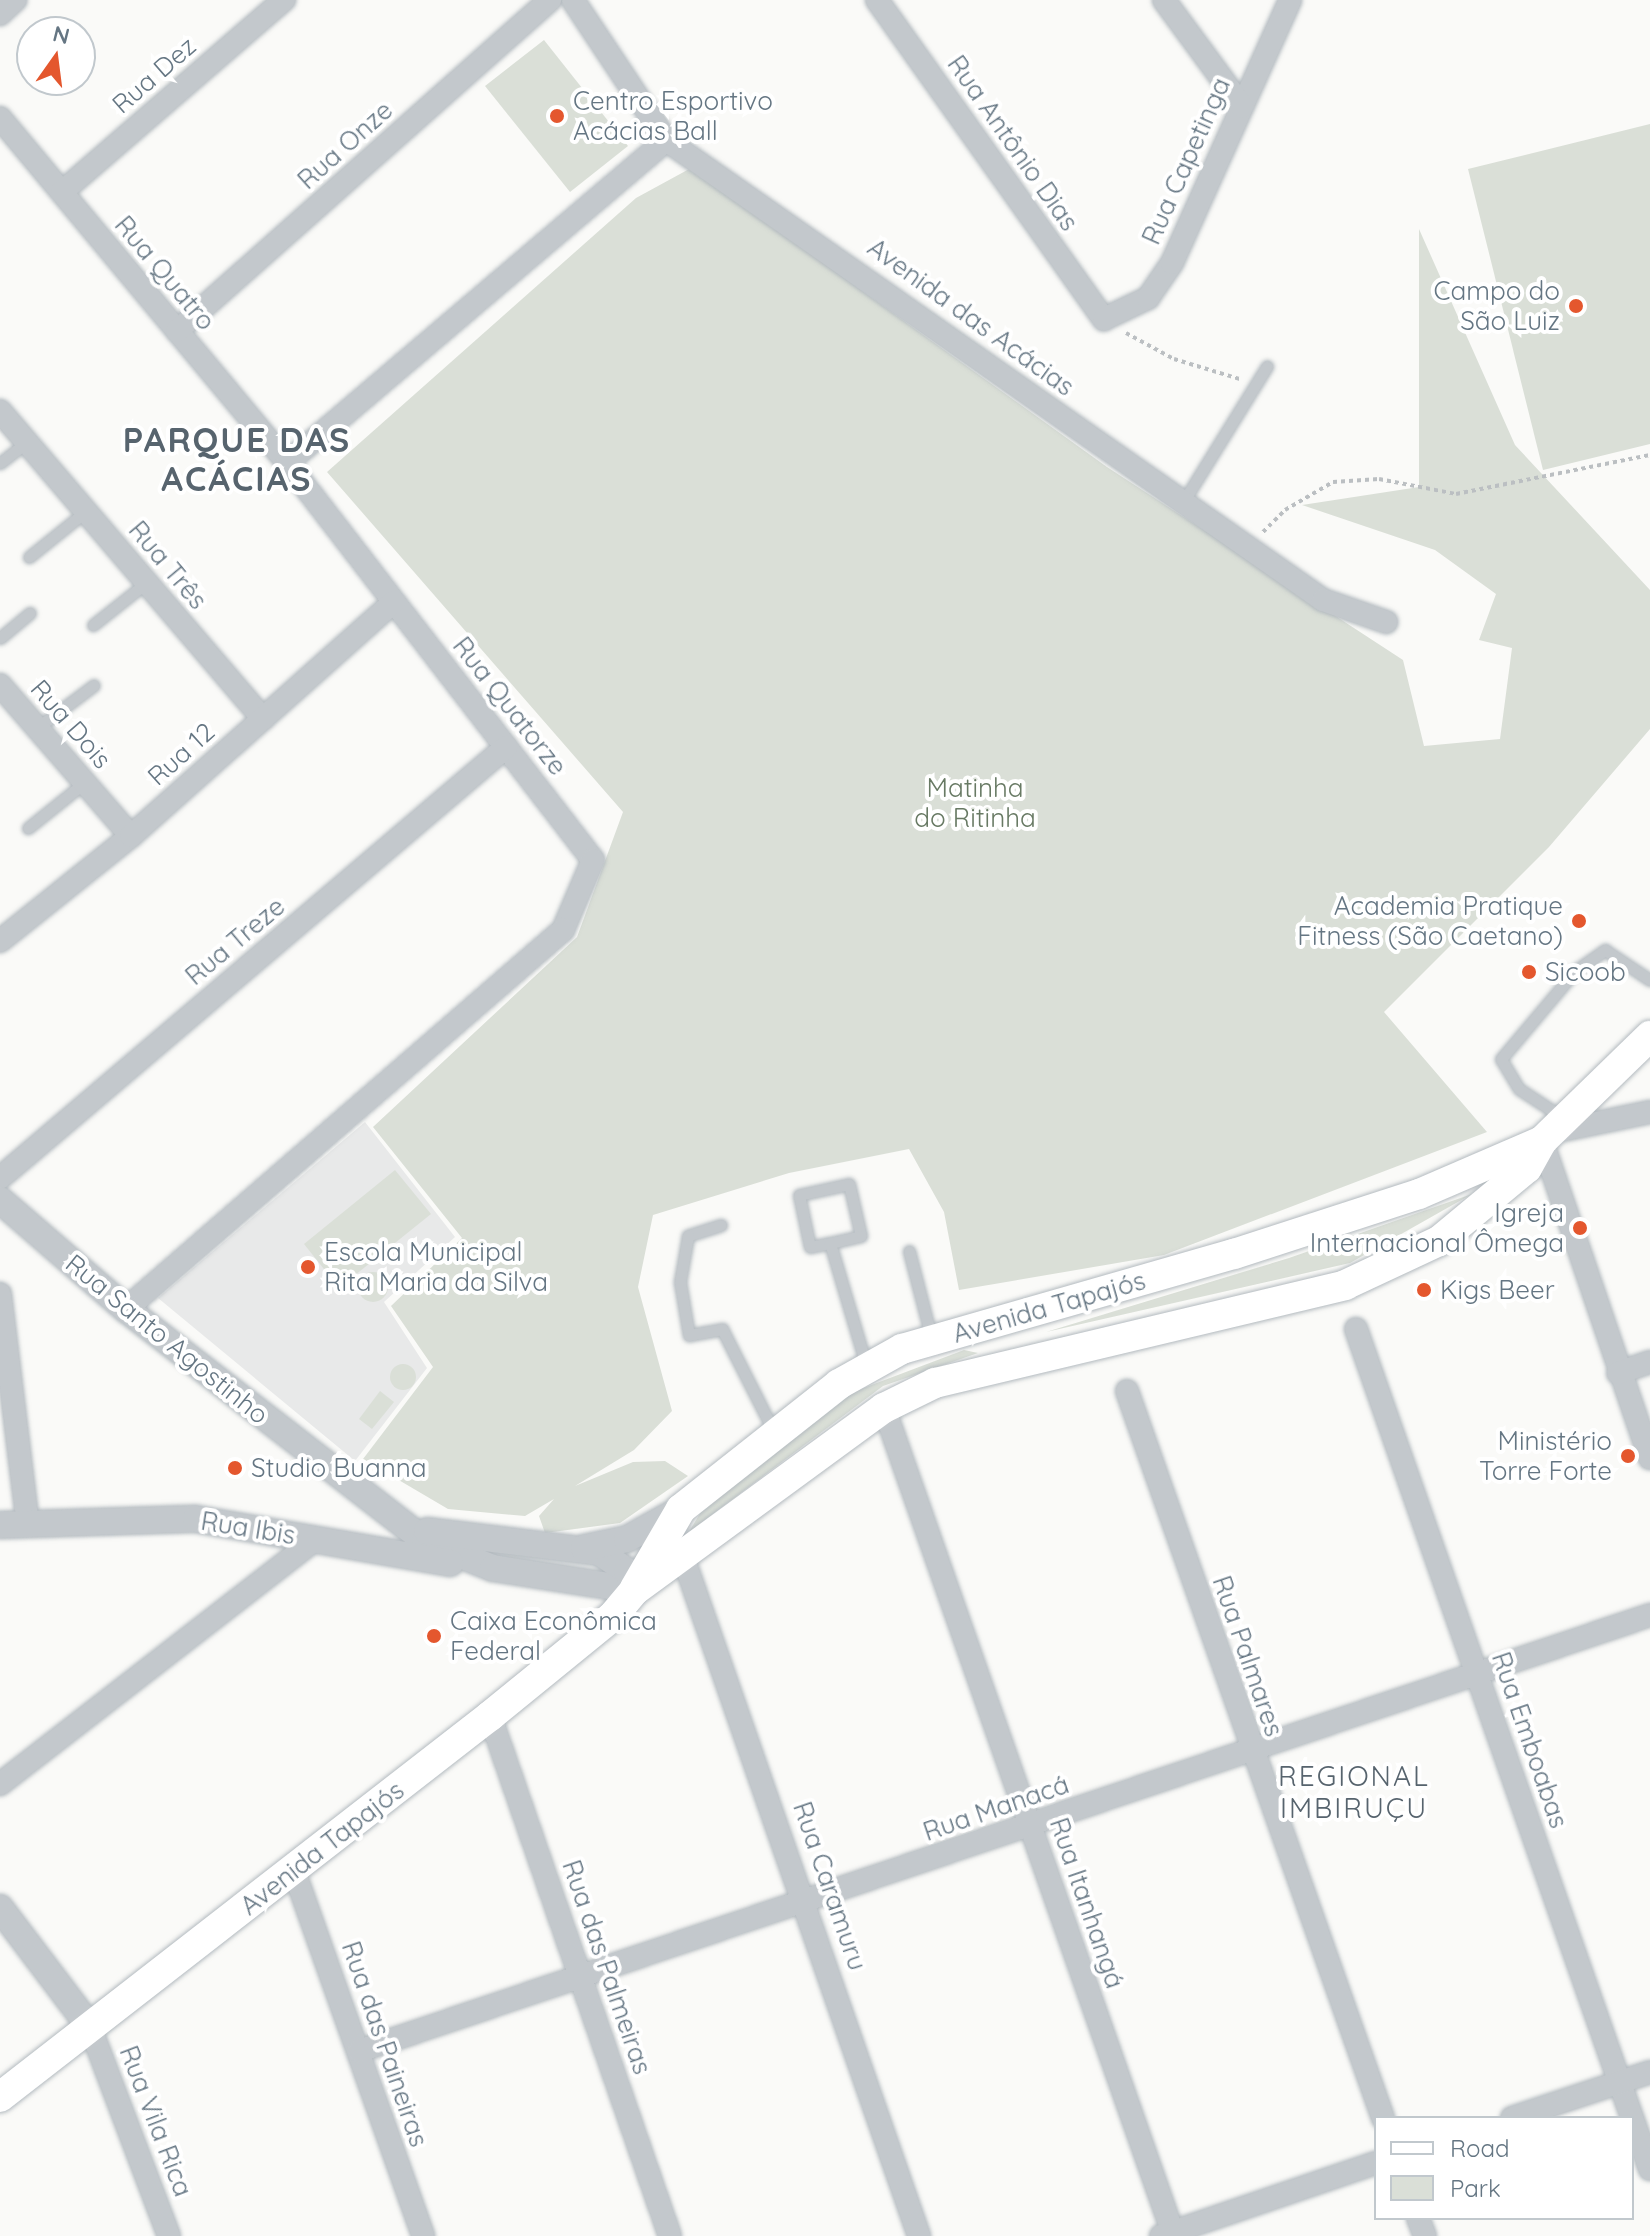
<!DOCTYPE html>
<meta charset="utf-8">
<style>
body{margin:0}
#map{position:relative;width:1650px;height:2236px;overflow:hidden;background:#fafaf8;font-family:Quicksand,sans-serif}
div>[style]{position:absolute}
.built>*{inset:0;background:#e8e9e9}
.green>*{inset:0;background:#dadfd7}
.round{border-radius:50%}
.path>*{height:4px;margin-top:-2px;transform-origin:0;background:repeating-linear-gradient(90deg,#bbbfc2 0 4px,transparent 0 8px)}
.roads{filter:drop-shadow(0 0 2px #b3babf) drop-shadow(0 0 2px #b3babf)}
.service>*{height:11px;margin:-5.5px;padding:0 5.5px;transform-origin:5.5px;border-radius:5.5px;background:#c3c8cc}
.minor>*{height:22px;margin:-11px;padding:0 11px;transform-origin:11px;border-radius:11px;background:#c3c8cc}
.tertiary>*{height:26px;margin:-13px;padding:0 13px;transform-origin:13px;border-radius:13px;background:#c3c8cc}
.secondary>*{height:30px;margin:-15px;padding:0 15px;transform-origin:15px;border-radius:15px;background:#fff}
.dots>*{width:22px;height:22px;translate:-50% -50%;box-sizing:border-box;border:4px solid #fff;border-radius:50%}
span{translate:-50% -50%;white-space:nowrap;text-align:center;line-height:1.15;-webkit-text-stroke:8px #fff;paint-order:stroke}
.street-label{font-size:26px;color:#657683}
.poi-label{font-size:26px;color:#657683}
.left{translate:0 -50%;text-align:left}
.right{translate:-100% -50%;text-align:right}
.park-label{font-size:26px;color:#687a64}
.neighbourhood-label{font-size:28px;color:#57646e;letter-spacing:2px}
.district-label{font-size:34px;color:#57646e;font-weight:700;letter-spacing:2px}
.legend{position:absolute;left:1374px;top:2116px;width:260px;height:104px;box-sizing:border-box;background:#fff;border:2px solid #c1c8cd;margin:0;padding:10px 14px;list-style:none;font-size:24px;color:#657683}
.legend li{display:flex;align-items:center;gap:16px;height:40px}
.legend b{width:40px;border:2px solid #c1c8cd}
.north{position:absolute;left:16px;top:16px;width:80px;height:80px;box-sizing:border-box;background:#fff;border:2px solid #c1c8cd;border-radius:50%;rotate:14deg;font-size:22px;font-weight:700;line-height:32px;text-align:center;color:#657683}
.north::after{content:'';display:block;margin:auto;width:28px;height:36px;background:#e4572e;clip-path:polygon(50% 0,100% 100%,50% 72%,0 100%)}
</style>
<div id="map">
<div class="built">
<i style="clip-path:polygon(365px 1122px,455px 1237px,384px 1302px,427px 1368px,355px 1461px,158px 1298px)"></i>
</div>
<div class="green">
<i style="clip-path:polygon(544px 40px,628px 146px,570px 192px,485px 86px)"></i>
<i style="clip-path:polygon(1650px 124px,1650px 444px,1543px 470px,1468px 169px)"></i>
<i style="clip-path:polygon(691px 168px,1107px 467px,1403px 660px,1424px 746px,1500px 739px,1512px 648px,1479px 640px,1496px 594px,1435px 550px,1302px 505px,1419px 487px,1419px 229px,1515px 445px,1650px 590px,1650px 729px,1549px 847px,1384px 1012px,1487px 1132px,1164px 1255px,959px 1290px,944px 1212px,909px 1149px,789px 1173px,653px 1215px,638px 1287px,672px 1411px,634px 1450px,575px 1486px,633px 1462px,665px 1461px,688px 1476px,620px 1523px,545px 1533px,539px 1516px,554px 1499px,525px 1516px,448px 1509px,363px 1459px,433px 1367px,391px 1306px,462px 1238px,373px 1127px,577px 937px,623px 812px,327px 472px,636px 198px)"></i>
<i style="clip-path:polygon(395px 1170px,431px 1214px,339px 1288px,304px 1244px)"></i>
<i style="clip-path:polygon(1472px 1194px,1350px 1263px,1046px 1332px,1289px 1258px)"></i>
<i class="round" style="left:358px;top:1272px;width:30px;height:30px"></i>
<i style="clip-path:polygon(964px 1350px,978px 1353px,883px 1386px,689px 1532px,702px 1510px,845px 1395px)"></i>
<i class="round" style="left:390px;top:1364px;width:26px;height:26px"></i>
<i style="clip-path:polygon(380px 1391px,394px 1402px,372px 1429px,359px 1419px)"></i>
</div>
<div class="path">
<i style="left:1126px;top:333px;width:55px;rotate:28.4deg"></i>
<i style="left:1174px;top:359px;width:69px;rotate:16.9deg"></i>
<i style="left:1263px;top:532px;width:31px;rotate:-45deg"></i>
<i style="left:1285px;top:510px;width:56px;rotate:-30.3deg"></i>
<i style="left:1333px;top:482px;width:46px;rotate:-3.7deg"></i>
<i style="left:1379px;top:479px;width:78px;rotate:11deg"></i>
<i style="left:1456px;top:494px;width:198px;rotate:-11.4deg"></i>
</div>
<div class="roads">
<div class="service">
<i style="left:0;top:463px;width:34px;rotate:-38deg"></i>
<i style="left:1185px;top:499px;width:156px;rotate:-58.3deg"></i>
<i style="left:29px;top:557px;width:73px;rotate:-38.9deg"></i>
<i style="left:93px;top:625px;width:68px;rotate:-38.4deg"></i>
<i style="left:0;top:638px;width:39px;rotate:-40deg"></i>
<i style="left:37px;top:728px;width:71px;rotate:-37deg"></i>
<i style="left:28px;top:828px;width:72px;rotate:-38.8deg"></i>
<i style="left:1562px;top:1117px;width:51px;rotate:-146.9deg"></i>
<i style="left:1519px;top:1089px;width:35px;rotate:-121deg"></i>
<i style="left:1501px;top:1059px;width:115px;rotate:-49.9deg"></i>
<i style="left:1575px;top:971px;width:37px;rotate:-35deg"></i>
<i style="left:1605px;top:950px;width:54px;rotate:33.7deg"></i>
<i style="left:721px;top:1225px;width:35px;rotate:162deg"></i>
<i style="left:688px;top:1236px;width:47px;rotate:99.9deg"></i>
<i style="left:680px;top:1282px;width:54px;rotate:80.4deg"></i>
<i style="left:689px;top:1335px;width:34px;rotate:-10deg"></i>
<i style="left:722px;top:1329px;width:118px;rotate:63.2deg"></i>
<i style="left:830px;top:1243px;width:20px;rotate:169deg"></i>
<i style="left:810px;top:1247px;width:53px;rotate:-101.9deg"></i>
<i style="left:799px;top:1195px;width:51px;rotate:-12.4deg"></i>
<i style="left:849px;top:1184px;width:53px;rotate:77deg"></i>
<i style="left:861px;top:1236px;width:32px;rotate:167deg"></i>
<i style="left:830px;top:1243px;width:130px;rotate:73.5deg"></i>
<i style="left:909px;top:1251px;width:92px;rotate:75.5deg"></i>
</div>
<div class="minor">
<i style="left:573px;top:0;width:168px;rotate:56.4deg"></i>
<i style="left:666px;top:140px;width:802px;rotate:35deg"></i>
<i style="left:1323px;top:600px;width:67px;rotate:19.2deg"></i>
<i style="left:877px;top:0;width:392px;rotate:54.6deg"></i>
<i style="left:1104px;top:319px;width:49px;rotate:-25.5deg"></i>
<i style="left:1148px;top:298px;width:42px;rotate:-55.6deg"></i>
<i style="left:1172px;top:263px;width:288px;rotate:-65.8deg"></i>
<i style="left:1164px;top:0;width:132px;rotate:53.7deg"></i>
<i style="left:0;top:14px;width:21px;rotate:-43deg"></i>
<i style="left:0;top:118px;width:449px;rotate:50.2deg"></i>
<i style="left:287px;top:463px;width:501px;rotate:52.38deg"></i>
<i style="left:593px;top:860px;width:76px;rotate:113.2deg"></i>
<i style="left:563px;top:930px;width:578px;rotate:139.07deg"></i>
<i style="left:62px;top:192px;width:294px;rotate:-40.9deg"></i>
<i style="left:177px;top:331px;width:499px;rotate:-41.6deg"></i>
<i style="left:0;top:411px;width:405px;rotate:49.5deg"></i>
<i style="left:287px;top:463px;width:498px;rotate:-40.4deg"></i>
<i style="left:0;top:685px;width:200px;rotate:49.1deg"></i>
<i style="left:0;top:941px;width:168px;rotate:-38.7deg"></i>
<i style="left:131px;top:836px;width:352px;rotate:-41.7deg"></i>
<i style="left:1553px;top:1132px;width:99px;rotate:-11.7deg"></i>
<i style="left:1542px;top:1141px;width:335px;rotate:71.2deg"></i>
<i style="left:0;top:1178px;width:665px;rotate:-40.42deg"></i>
<i style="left:0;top:1294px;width:233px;rotate:83.1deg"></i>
<i style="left:1356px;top:1329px;width:890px;rotate:70.71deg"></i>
<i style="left:1618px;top:1373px;width:34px;rotate:-19deg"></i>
<i style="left:1127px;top:1391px;width:771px;rotate:70.6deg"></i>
<i style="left:884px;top:1408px;width:877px;rotate:70.7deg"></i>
<i style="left:683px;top:1557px;width:719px;rotate:70.83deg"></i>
<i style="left:490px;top:1716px;width:550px;rotate:70.91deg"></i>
<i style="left:0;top:1784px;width:398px;rotate:-37.8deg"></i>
<i style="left:294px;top:1871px;width:387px;rotate:70.5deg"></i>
<i style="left:90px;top:2027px;width:223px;rotate:69.3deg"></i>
<i style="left:359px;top:2051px;width:1363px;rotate:-18.66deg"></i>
<i style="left:1512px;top:2118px;width:145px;rotate:-18.4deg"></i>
<i style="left:1418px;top:2218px;width:19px;rotate:69deg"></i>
<i style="left:1161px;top:2236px;width:227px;rotate:-18.8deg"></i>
</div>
<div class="tertiary">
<i style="left:0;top:1200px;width:167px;rotate:40.9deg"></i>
<i style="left:126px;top:1309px;width:378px;rotate:37.8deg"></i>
<i style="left:425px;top:1541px;width:73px;rotate:21.7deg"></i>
<i style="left:493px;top:1568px;width:144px;rotate:8.8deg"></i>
<i style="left:0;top:1525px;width:196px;rotate:-1.8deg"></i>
<i style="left:196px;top:1519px;width:258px;rotate:9.8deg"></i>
<i style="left:427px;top:1531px;width:173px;rotate:7deg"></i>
<i style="left:599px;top:1552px;width:34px;rotate:34deg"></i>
<i style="left:627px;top:1571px;width:21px;rotate:67deg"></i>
<i style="left:584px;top:1548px;width:44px;rotate:-11.8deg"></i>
<i style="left:627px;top:1539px;width:62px;rotate:-29.1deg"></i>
<i style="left:0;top:1908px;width:149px;rotate:52.9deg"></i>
</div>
<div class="secondary">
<i style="left:635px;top:1588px;width:91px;rotate:-59.8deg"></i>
<i style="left:681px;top:1509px;width:201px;rotate:-38.3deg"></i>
<i style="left:839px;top:1384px;width:72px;rotate:-29.1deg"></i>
<i style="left:902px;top:1349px;width:345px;rotate:-16deg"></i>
<i style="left:1234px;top:1254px;width:194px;rotate:-18deg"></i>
<i style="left:1419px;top:1194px;width:134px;rotate:-23.3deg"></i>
<i style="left:1542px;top:1141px;width:151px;rotate:-44.2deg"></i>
<i style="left:0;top:2097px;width:621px;rotate:-37.87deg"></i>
<i style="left:490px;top:1716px;width:159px;rotate:-39.1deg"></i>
<i style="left:613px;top:1616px;width:34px;rotate:-50deg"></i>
<i style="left:635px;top:1590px;width:308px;rotate:-36.2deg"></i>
<i style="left:884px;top:1408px;width:57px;rotate:-26.1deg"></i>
<i style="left:935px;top:1383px;width:422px;rotate:-13.4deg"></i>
<i style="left:1345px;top:1285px;width:104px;rotate:-25.1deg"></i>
<i style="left:1439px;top:1241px;width:114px;rotate:-39.7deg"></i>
<i style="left:1527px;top:1168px;width:31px;rotate:-61deg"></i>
</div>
</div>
<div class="dots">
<i style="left:557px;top:116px;background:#e4572e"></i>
<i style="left:1576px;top:306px;background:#e4572e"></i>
<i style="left:1579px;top:921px;background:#e4572e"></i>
<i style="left:1529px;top:972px;background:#e4572e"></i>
<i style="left:1580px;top:1228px;background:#e4572e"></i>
<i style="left:308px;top:1267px;background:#e4572e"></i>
<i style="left:1424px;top:1290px;background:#e4572e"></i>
<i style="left:1628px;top:1456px;background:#e4572e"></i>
<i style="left:235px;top:1468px;background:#e4572e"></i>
<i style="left:434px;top:1636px;background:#e4572e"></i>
</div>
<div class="street-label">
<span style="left:154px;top:75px;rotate:-41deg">Rua Dez</span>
<span style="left:1013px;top:143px;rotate:55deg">Rua Antônio Dias</span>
<span style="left:345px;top:145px;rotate:-42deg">Rua Onze</span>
<span style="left:1186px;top:161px;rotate:-66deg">Rua Capetinga</span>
<span style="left:165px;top:273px;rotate:50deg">Rua Quatro</span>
<span style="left:971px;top:317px;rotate:36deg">Avenida das Acácias</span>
<span style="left:168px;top:565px;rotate:50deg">Rua Três</span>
<span style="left:510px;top:706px;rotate:52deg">Rua Quatorze</span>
<span style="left:71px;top:724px;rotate:49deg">Rua Dois</span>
<span style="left:181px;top:754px;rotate:-42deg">Rua 12</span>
<span style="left:235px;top:941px;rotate:-40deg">Rua Treze</span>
<span style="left:1049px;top:1307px;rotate:-16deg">Avenida Tapajós</span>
<span style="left:167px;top:1339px;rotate:39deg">Rua Santo Agostinho</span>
<span style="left:248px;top:1528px;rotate:9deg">Rua Ibis</span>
<span style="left:1248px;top:1656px;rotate:71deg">Rua Palmares</span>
<span style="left:1530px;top:1740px;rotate:71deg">Rua Emboabas</span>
<span style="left:996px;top:1808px;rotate:-19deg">Rua Manacá</span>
<span style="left:322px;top:1848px;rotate:-38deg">Avenida Tapajós</span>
<span style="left:830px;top:1886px;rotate:71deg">Rua Caramuru</span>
<span style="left:1087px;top:1903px;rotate:71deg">Rua Itanhangá</span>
<span style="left:607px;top:1967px;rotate:71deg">Rua das Palmeiras</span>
<span style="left:385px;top:2044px;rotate:71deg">Rua das Paineiras</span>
<span style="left:156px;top:2121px;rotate:69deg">Rua Vila Rica</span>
</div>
<div class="poi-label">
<span class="left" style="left:573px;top:116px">Centro Esportivo<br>Acácias Ball</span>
<span class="right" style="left:1560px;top:306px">Campo do<br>São Luiz</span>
<span class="right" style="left:1563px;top:921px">Academia Pratique<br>Fitness (São Caetano)</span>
<span class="left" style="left:1545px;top:972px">Sicoob</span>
<span class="right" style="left:1564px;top:1228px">Igreja<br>Internacional Ômega</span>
<span class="left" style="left:324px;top:1267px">Escola Municipal<br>Rita Maria da Silva</span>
<span class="left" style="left:1440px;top:1290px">Kigs Beer</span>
<span class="right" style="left:1612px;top:1456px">Ministério<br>Torre Forte</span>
<span class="left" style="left:251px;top:1468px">Studio Buanna</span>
<span class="left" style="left:450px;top:1636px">Caixa Econômica<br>Federal</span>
</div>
<div class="park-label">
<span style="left:975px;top:803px">Matinha<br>do Ritinha</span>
</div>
<div class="neighbourhood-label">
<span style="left:1354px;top:1792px">REGIONAL<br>IMBIRUÇU</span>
</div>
<div class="district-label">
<span style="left:237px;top:459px">PARQUE DAS<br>ACÁCIAS</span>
</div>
<ul class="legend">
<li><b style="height:10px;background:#fff"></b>Road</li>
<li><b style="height:22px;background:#dadfd7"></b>Park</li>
</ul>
<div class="north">N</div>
</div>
